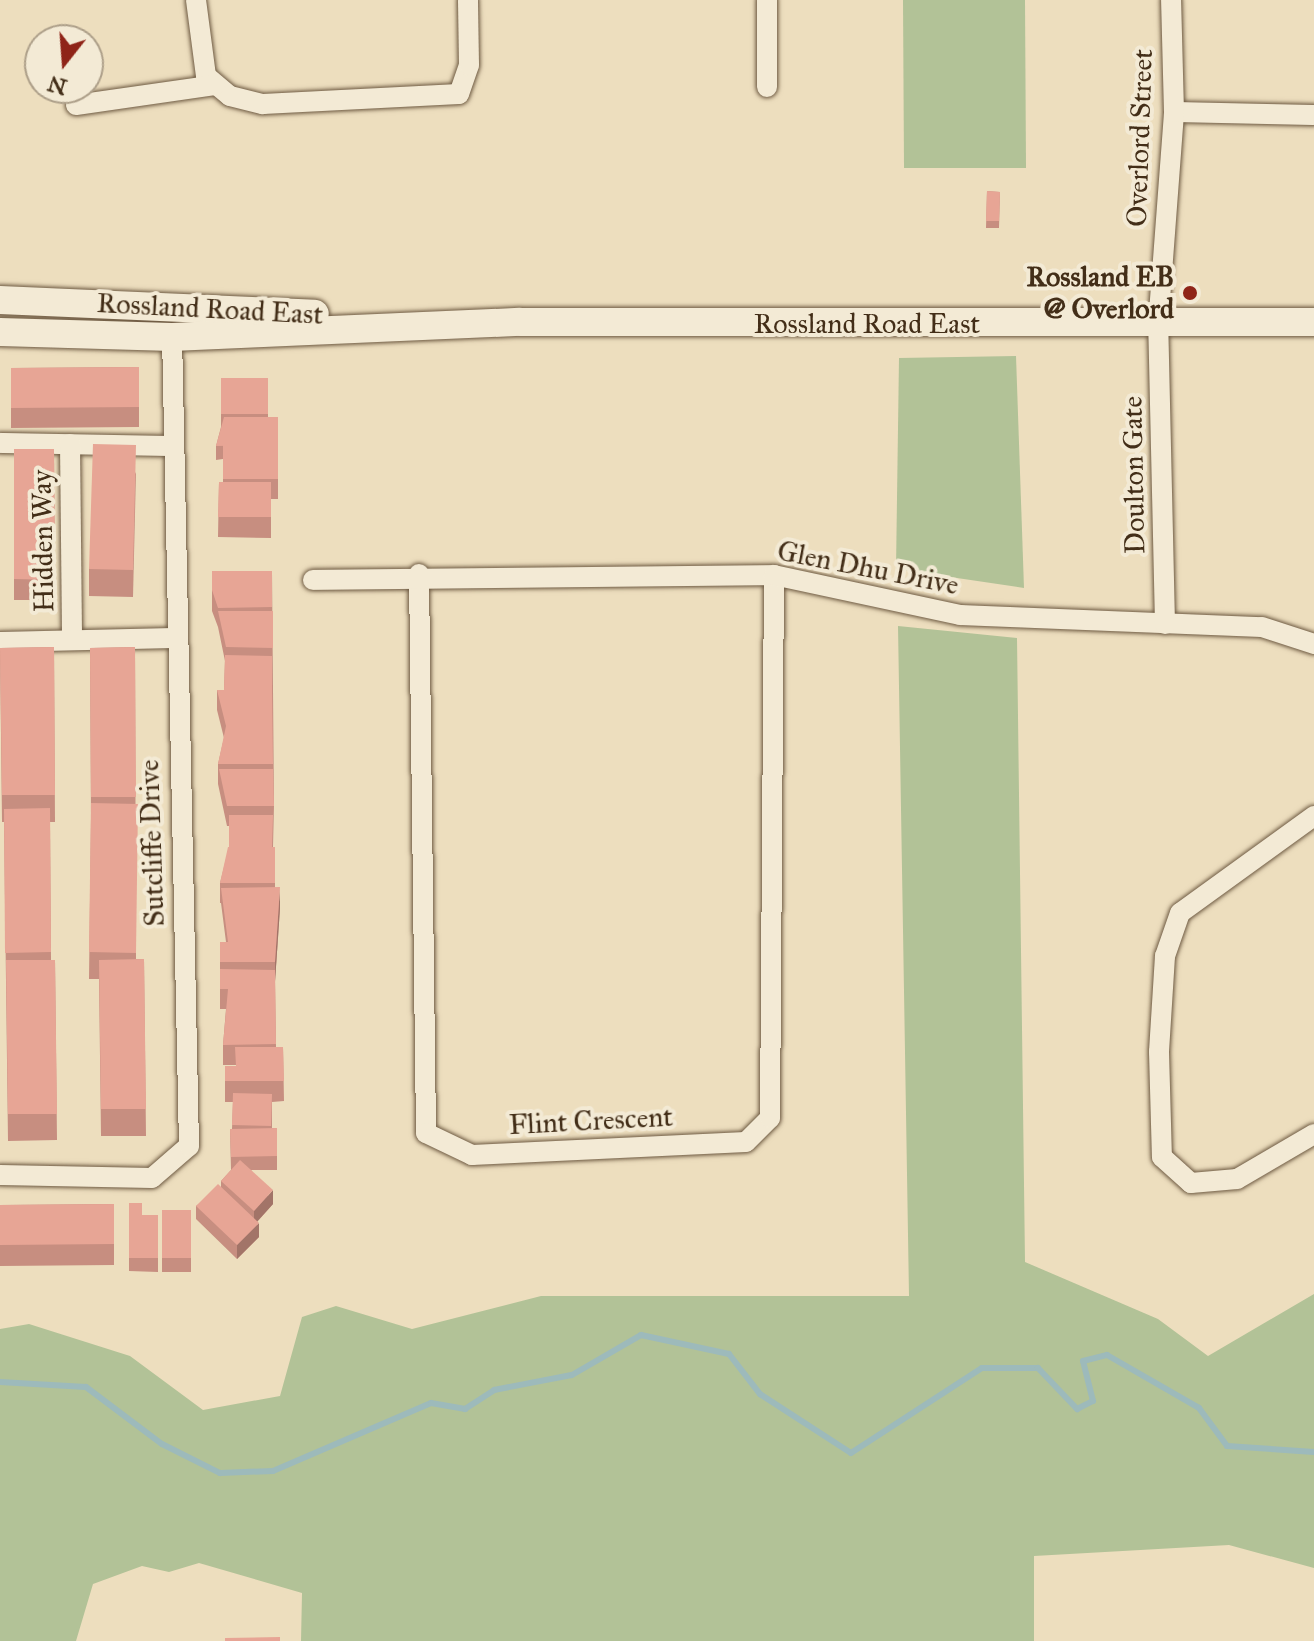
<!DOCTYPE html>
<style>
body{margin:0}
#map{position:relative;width:1314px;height:1641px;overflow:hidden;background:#eddebe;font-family:"IM FELL Great Primer",serif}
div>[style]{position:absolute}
.green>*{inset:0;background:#b2c297}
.stream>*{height:6px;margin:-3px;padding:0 3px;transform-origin:3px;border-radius:3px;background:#9dbabb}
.roads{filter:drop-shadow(0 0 2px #6e5a42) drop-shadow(0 0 2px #6e5a42)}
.minor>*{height:20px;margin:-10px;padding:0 10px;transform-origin:10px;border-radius:10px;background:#f3ead5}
.secondary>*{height:28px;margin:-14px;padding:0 14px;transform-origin:14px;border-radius:14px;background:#f3ead5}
.wall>*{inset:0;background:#c78e80}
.shaded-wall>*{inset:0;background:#a27468}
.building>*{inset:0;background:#e7a595}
.dots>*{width:22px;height:22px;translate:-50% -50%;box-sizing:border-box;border:4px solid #f3ead5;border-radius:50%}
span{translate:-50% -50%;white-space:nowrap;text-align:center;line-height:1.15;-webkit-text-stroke:8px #f3ead5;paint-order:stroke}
.street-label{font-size:28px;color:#432e18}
.poi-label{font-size:28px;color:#432e18;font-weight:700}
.right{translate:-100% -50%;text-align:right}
.north{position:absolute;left:24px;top:24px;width:80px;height:80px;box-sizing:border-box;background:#f3ead5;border:2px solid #ad9f89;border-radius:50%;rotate:197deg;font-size:22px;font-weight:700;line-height:32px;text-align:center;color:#432e18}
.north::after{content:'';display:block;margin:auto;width:28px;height:36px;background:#8f2418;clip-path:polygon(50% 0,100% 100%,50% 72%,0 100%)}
</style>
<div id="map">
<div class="green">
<i style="clip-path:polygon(903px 0,1025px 0,1026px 168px,904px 168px)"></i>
<i style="clip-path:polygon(1016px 356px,1024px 588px,896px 569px,899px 358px)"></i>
<i style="clip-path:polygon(898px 626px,1017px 638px,1025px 1262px,1158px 1319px,1208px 1356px,1314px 1294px,1314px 1568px,1229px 1545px,1034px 1556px,1034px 1641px,301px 1641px,302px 1593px,199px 1563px,169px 1572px,142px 1566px,93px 1584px,76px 1641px,0 1641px,0 1329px,29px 1324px,130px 1356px,203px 1410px,280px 1396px,302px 1317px,336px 1306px,412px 1329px,541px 1296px,909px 1296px)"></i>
</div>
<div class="stream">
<i style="left:0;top:1382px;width:86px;rotate:3.3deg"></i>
<i style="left:86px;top:1387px;width:95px;rotate:36.9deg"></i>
<i style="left:162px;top:1444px;width:65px;rotate:26.6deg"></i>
<i style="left:220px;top:1473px;width:53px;rotate:-2.2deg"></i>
<i style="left:273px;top:1471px;width:172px;rotate:-23.3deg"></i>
<i style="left:431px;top:1403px;width:35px;rotate:10deg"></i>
<i style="left:465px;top:1409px;width:35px;rotate:-33deg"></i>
<i style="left:494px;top:1390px;width:79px;rotate:-10.9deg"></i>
<i style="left:572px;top:1375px;width:80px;rotate:-30.1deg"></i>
<i style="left:641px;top:1335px;width:90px;rotate:12.2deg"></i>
<i style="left:729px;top:1354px;width:51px;rotate:52.2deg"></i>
<i style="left:760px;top:1394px;width:108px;rotate:33deg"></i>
<i style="left:851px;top:1453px;width:156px;rotate:-33deg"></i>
<i style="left:982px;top:1368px;width:56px"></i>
<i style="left:1038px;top:1368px;width:57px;rotate:46.4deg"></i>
<i style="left:1077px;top:1409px;width:18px;rotate:-27deg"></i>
<i style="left:1093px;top:1401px;width:41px;rotate:-104deg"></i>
<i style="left:1083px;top:1361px;width:25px;rotate:-14deg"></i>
<i style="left:1107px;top:1355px;width:106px;rotate:29.9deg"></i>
<i style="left:1199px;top:1408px;width:47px;rotate:53.6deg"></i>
<i style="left:1227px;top:1446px;width:87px;rotate:3.9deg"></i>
</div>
<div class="roads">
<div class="minor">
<i style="left:196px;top:0;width:77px;rotate:82.5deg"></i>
<i style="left:206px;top:76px;width:31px;rotate:40deg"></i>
<i style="left:230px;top:96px;width:34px;rotate:14deg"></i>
<i style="left:263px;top:104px;width:196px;rotate:-2.9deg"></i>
<i style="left:459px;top:94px;width:31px;rotate:-71deg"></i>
<i style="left:469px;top:65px;width:65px;rotate:-90.9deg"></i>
<i style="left:767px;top:0;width:87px;rotate:90deg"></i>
<i style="left:76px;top:105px;width:140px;rotate:-8.2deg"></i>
<i style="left:1174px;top:112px;width:140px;rotate:1.2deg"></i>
<i style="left:0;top:443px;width:173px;rotate:1deg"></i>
<i style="left:70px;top:444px;width:192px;rotate:89.4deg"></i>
<i style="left:419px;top:574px;width:559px;rotate:89.28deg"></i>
<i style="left:426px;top:1133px;width:51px;rotate:25.6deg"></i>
<i style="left:472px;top:1155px;width:274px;rotate:-2.7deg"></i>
<i style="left:746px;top:1142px;width:34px;rotate:-45deg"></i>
<i style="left:770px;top:1118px;width:543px;rotate:-89.58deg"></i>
<i style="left:313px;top:580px;width:461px;rotate:-0.6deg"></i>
<i style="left:774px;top:575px;width:190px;rotate:12.1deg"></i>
<i style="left:960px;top:615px;width:302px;rotate:2.3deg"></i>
<i style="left:1262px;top:627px;width:55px;rotate:18.1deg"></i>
<i style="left:1165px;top:624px;width:298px;rotate:-91.3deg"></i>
<i style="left:1158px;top:326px;width:215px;rotate:-85.7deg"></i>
<i style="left:1174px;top:112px;width:112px;rotate:-91.5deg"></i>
<i style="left:0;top:642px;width:174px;rotate:-1.3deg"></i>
<i style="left:1314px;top:816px;width:165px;rotate:144.1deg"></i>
<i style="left:1180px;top:913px;width:46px;rotate:109.2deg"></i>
<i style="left:1165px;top:956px;width:96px;rotate:93.6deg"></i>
<i style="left:1159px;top:1052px;width:105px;rotate:88.4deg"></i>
<i style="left:1162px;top:1157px;width:39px;rotate:42deg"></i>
<i style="left:1191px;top:1183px;width:46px;rotate:-5deg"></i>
<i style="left:1237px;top:1179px;width:89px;rotate:-30.3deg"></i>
<i style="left:0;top:1175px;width:152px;rotate:1.1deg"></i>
<i style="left:152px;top:1178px;width:49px;rotate:-40.9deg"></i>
<i style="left:189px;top:1146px;width:809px;rotate:-91.2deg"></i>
</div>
<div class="secondary">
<i style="left:0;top:300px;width:315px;rotate:2.5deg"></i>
<i style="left:0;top:332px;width:172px;rotate:1.7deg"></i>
<i style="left:172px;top:337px;width:348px;rotate:-2.5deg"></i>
<i style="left:520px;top:322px;width:794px"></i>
</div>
</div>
<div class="wall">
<i style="clip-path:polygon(987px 191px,1000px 192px,999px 228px,986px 228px)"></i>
<i style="clip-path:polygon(139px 367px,139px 427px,11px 428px,11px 368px)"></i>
<i style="clip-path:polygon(221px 378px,268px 378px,268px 417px,278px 417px,278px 499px,271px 499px,271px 538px,218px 537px,219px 482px,223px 482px,223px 459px,216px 460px,216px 446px,221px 427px)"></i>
<i style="clip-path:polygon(14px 449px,54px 449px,55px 600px,14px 600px)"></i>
<i style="clip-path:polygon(136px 472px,133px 597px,89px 596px,89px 569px)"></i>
<i style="clip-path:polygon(212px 571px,272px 571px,274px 806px,273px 847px,275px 847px,275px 887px,280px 908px,275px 981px,276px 1047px,283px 1047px,284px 1101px,272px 1102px,272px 1128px,277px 1128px,277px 1170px,251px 1170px,273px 1204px,257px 1222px,259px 1237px,237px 1259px,196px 1219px,196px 1206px,221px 1187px,221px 1181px,231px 1170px,230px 1129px,232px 1129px,233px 1102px,225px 1102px,225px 1066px,236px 1066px,236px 1065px,223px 1065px,223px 1045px,226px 1009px,220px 1009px,220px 942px,226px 942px,221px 903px,220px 903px,220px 883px,229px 847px,229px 826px,227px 826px,218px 784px,218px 764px,224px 738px,217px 710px,217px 690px,224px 690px,225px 661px,218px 627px,212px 611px)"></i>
<i style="clip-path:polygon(54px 647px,55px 822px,50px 822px,51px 960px,55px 960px,57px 1140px,8px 1141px,4px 822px,2px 822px,0 648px)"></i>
<i style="clip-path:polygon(135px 647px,136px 959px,144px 959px,146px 1136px,101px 1136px,99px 979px,89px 979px,91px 818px,90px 648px)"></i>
<i style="clip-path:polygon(129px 1203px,142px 1215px,158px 1215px,158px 1272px,129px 1271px)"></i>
<i style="clip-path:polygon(114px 1204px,114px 1265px,0 1266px,0 1205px)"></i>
<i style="clip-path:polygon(162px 1210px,191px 1210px,191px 1272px,162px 1272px)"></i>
</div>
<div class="shaded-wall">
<i style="clip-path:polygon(280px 887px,280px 908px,275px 982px,275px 962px)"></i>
<i style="clip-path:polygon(273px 1190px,273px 1204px,254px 1225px,254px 1211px)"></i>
<i style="clip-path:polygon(259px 1223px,259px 1237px,237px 1259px,237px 1245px)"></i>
</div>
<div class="building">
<i style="clip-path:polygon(987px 191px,1000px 192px,999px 221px,986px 221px)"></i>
<i style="clip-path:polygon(139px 367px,139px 407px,11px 408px,11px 368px)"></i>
<i style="clip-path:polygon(221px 378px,268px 378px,268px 414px,221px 414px)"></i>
<i style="clip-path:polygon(224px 417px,278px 417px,278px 445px,216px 446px)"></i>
<i style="clip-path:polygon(93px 444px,136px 445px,133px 570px,89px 569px)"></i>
<i style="clip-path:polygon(223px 445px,278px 445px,278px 479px,223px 479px)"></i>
<i style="clip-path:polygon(14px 449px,54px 449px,55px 580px,14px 579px)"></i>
<i style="clip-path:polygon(219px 482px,271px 482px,271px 517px,218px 517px)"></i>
<i style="clip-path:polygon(212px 571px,272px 571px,272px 607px,218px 608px,212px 590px)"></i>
<i style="clip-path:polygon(218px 611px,273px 611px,273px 648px,226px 647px)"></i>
<i style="clip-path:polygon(54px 647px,55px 795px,2px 795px,0 648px)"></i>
<i style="clip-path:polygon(135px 647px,136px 797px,91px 797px,90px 648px)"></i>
<i style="clip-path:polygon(225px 655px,272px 656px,272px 690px,224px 690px)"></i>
<i style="clip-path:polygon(217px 690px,272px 690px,273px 764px,218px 764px,226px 726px)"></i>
<i style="clip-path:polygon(219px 769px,273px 769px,274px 806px,227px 806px)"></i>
<i style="clip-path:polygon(91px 803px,138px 804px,136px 953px,89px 952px)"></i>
<i style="clip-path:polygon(50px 808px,51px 952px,5px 953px,4px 809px)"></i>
<i style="clip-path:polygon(229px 815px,273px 815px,272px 847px,229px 847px)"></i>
<i style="clip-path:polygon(228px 847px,275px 847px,275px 883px,220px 883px)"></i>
<i style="clip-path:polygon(280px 887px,275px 962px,220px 962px,220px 942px,228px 942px,221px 888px)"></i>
<i style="clip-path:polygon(144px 959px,146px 1109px,101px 1109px,99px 960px)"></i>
<i style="clip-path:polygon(6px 960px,55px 960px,57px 1114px,8px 1114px)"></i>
<i style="clip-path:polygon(220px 969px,275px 970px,276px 1044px,223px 1045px,228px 989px,220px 989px)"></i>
<i style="clip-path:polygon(235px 1047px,283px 1047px,284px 1081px,225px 1081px,225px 1066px,236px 1066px)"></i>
<i style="clip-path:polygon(233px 1093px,272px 1094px,271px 1126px,232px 1125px)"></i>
<i style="clip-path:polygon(277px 1128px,277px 1156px,231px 1157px,230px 1129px)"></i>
<i style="clip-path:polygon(240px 1160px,273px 1190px,254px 1211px,221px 1181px)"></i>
<i style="clip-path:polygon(218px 1184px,259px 1223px,237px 1245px,196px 1206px)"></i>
<i style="clip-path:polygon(129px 1203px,142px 1203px,142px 1215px,158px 1215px,158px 1258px,129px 1258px)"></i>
<i style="clip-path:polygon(114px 1204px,114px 1244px,0 1245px,0 1205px)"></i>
<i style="clip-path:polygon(162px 1210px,191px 1210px,191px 1258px,162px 1258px)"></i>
<i style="clip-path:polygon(280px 1637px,280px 1641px,225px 1641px,225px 1638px)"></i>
</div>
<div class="dots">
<i style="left:1190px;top:293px;background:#8f2418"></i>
</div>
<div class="street-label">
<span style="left:1140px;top:138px;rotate:-88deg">Overlord Street</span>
<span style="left:210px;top:309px;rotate:3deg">Rossland Road East</span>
<span style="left:867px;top:324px">Rossland Road East</span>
<span style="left:1134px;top:475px;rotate:-91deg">Doulton Gate</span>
<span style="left:43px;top:541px;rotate:-91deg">Hidden Way</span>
<span style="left:868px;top:568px;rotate:11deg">Glen Dhu Drive</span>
<span style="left:152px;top:843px;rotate:-92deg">Sutcliffe Drive</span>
<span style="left:591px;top:1121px;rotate:-3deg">Flint Crescent</span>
</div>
<div class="poi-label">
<span class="right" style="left:1174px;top:293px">Rossland EB<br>@ Overlord</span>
</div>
<div class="north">N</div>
</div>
